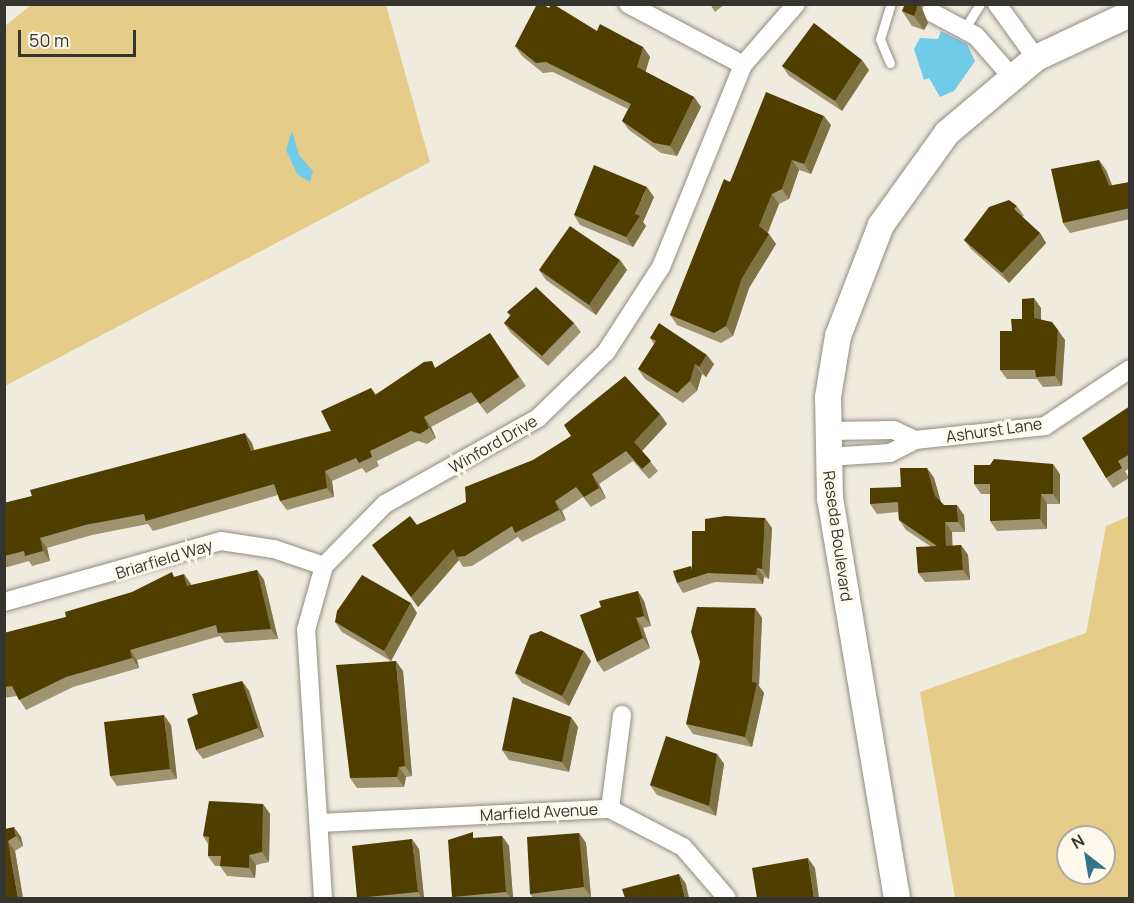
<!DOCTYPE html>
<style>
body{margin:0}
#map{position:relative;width:1134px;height:903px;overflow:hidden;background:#efebdf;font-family:Manrope,sans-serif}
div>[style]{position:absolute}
.green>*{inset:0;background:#e5cd89}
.water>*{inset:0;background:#6fcbe8}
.roads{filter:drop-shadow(0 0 2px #908c81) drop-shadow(0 0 2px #908c81)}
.service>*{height:9px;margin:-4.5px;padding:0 4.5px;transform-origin:4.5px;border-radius:4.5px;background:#fff}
.minor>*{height:18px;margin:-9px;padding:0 9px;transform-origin:9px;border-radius:9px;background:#fff}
.secondary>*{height:26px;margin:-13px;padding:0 13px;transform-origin:13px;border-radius:13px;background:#fff}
.wall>*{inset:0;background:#9f9470}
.shaded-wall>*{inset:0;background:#7f7243}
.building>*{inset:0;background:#4f3e00}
span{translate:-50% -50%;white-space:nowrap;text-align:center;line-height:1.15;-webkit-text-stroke:6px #fdf9ed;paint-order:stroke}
.street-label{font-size:16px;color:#36342f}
.frame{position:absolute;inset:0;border:6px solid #36342f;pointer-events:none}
.north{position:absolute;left:1056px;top:825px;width:60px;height:60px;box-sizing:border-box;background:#fdf9ed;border:2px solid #adaaa1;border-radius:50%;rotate:329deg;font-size:16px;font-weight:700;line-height:24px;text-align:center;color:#36342f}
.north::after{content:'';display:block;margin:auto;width:21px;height:27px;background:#347488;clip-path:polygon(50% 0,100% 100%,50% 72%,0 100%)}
.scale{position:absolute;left:18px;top:30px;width:118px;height:27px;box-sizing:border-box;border:3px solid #36342f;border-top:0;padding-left:8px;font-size:18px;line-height:21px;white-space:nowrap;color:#36342f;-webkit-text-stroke:4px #fdf9ed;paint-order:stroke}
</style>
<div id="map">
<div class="green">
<i style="clip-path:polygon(31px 5px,386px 5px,430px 162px,5px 386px,5px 26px)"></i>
<i style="clip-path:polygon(evenodd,1129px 516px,1129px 898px,955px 898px,920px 692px,1086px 633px,1106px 526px,1129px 516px,1068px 837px,1104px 837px,1104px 873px,1068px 873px,1068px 837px)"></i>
</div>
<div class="water">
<i style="clip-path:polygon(941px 31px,967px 44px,975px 61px,954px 91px,940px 97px,929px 78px,924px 80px,914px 49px,920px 38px,938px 39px)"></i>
<i style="clip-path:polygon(292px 131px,299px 155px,313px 171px,310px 182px,297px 174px,286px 150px)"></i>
</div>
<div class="roads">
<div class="service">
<i style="left:965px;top:28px;width:28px;rotate:-58deg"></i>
<i style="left:890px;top:63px;width:26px;rotate:-113deg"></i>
<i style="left:880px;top:39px;width:37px;rotate:-73deg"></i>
</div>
<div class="minor">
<i style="left:628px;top:4px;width:130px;rotate:27.9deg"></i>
<i style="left:997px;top:4px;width:67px;rotate:54.2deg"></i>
<i style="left:931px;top:12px;width:51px;rotate:28.1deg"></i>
<i style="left:976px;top:36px;width:53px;rotate:48.8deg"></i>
<i style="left:915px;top:440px;width:131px;rotate:-6.1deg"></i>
<i style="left:1045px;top:426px;width:102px;rotate:-33.8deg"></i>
<i style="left:827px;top:457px;width:63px;rotate:-3.6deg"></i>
<i style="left:890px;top:453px;width:28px;rotate:-27deg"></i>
<i style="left:915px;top:440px;width:23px;rotate:-155deg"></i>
<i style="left:894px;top:430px;width:66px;rotate:179.1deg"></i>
<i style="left:4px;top:602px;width:225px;rotate:-15.7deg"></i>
<i style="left:221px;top:541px;width:54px;rotate:8.6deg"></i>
<i style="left:274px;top:549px;width:53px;rotate:18.8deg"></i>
<i style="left:610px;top:809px;width:95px;rotate:-82.7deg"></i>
<i style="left:319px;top:823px;width:291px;rotate:-2.8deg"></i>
<i style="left:610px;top:809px;width:82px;rotate:27.5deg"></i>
<i style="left:683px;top:847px;width:67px;rotate:49.2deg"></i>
<i style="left:323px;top:898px;width:269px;rotate:-93.6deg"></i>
<i style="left:306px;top:630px;width:66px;rotate:-74.3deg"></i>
<i style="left:324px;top:566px;width:87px;rotate:-45.5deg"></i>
<i style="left:385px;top:504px;width:176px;rotate:-29.3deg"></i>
<i style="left:538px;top:418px;width:95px;rotate:-44.1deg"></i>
<i style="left:606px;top:352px;width:101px;rotate:-57.1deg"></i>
<i style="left:661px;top:267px;width:218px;rotate:-67.9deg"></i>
<i style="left:743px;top:65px;width:81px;rotate:-49deg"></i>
</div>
<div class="secondary">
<i style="left:897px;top:898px;width:405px;rotate:-99.5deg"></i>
<i style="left:830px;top:499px;width:102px;rotate:-91.1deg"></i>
<i style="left:828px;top:397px;width:62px;rotate:-80.7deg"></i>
<i style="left:838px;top:336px;width:119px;rotate:-68.8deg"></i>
<i style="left:881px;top:225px;width:113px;rotate:-54.3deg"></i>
<i style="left:947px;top:133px;width:116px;rotate:-40.1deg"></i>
<i style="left:1036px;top:58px;width:104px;rotate:-25.1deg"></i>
</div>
</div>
<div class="wall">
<i style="clip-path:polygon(710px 4px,725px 4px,715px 12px)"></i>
<i style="clip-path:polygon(905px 4px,924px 4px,921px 6px,928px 23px,924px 30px,912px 26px,902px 11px)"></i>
<i style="clip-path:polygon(597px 31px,643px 47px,650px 57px,645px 72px,694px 97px,701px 107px,677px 156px,661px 153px,629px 130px,622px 121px,628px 109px,553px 72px,543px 73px,522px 56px,515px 46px)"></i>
<i style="clip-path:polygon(782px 66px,869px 70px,842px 111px,789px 76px)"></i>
<i style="clip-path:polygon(831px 125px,811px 174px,799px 170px,789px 199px,779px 204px,768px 233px,776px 244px,749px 288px,733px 336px,721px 343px,677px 325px,670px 315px,730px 182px)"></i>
<i style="clip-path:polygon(1106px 170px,1112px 185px,1130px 182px,1130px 219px,1070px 233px,1063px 223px)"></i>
<i style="clip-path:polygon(654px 197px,643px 222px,646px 226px,633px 247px,580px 225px,574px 215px)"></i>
<i style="clip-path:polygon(1017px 206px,1024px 216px,1022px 217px,1040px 233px,1046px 243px,1009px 283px,971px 249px,964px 240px)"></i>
<i style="clip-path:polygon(620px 260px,627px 270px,596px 315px,546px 280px,539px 270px)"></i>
<i style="clip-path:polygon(1041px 308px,1041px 320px,1065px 340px,1062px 386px,1043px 387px,1037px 379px,1007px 379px,1000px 370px,1022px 319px)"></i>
<i style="clip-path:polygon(507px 312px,574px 323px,581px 332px,548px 366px,511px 333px,504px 323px,510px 316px)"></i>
<i style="clip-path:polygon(490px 333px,526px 386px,487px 414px,478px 402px,431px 427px,436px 438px,427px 444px,418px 441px,377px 461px,379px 466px,366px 473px,362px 468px,332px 481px,334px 497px,287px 510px,280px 501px,278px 495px,153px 531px,148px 524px,92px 535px,47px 548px,50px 561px,32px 566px,29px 561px,4px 568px,4px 503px,252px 443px,254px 450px,331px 431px,371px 388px,376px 394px,436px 368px)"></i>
<i style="clip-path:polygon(650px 338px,714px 364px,706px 377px,702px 374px,697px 391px,683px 403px,645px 379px,638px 369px,654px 344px)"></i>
<i style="clip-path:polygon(1130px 406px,1130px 468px,1125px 471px,1129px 478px,1113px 488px,1106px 478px)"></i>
<i style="clip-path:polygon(660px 414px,667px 424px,642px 451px,658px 471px,649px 479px,633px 461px,599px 484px,606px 498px,591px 507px,583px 497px,562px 511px,566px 520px,522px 542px,518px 537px,472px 566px,463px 567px,459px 560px,418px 607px,372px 545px)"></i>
<i style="clip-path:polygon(927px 468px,934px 478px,941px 502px,944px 505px,964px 515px,965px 532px,952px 532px,952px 546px,961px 545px,968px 555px,970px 580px,925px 582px,918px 573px,930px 546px,906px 530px,899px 520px,898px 512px,877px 514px,870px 504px,901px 487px)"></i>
<i style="clip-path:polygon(1060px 474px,1060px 504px,1047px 504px,1047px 529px,997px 531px,990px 521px,990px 494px,981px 494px,974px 484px)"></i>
<i style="clip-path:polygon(772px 528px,769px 579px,764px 577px,763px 584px,715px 582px,683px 593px,677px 583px,691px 566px,692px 568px,705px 531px)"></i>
<i style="clip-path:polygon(257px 570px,264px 580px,278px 639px,225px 643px,220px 636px,137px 660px,139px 668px,73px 687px,26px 710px,17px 696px,4px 698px,4px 633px,66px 617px,176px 577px,191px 585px)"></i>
<i style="clip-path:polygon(644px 601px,651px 626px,643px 628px,650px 648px,604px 672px,597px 662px)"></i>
<i style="clip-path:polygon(755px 608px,762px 618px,759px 686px,764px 693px,752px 747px,693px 734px,686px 724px)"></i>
<i style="clip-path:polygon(417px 613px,391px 661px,342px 632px,335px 622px)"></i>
<i style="clip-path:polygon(591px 661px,569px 706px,522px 683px,515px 673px)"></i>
<i style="clip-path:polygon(403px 671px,412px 776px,406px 777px,404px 787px,357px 788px,350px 778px)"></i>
<i style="clip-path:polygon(242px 681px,249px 691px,264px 737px,203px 759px,196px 750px,198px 714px)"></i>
<i style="clip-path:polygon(571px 717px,578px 727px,569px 772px,509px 760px,502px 750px)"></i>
<i style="clip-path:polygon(171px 725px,177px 779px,117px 786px,110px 776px)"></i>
<i style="clip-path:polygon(717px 754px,724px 764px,716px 816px,657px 795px,650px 785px)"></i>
<i style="clip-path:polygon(263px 804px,270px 814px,269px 862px,256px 865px,255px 878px,227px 876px,220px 866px,215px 866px,208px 856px,208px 844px,203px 836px)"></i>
<i style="clip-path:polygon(4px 832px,21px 837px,23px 846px,15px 851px,23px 898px)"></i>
<i style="clip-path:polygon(579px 833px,586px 843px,591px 897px,576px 898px,533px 898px,530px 894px)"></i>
<i style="clip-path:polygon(502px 836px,509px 846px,513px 898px,453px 898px,452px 897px,476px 838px)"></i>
<i style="clip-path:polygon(419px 849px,424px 898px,357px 898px)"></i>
</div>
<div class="shaded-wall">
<i style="clip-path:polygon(916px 4px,920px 4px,921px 6px,928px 23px,924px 30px,914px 16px)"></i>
<i style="clip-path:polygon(643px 47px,650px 57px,644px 77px,637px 67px)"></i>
<i style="clip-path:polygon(862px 60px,869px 70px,842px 111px,835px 101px)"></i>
<i style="clip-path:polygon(694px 97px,701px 107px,677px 156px,670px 146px)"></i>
<i style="clip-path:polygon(824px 116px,831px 125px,811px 174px,804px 164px)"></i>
<i style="clip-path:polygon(792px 160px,799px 170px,789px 199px,782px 189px)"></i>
<i style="clip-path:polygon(1099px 160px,1106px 170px,1116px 196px,1109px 186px)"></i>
<i style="clip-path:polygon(647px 187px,654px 197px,643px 222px,646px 226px,633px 247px,626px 237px)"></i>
<i style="clip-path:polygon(772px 194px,779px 204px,766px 236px,759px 226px)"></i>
<i style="clip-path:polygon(1040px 233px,1046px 243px,1009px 283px,1002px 273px)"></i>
<i style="clip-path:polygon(769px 234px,776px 244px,749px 288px,733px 336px,726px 326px,742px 278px)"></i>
<i style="clip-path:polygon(620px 260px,627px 270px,596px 315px,589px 305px)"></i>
<i style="clip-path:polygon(1034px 298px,1041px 308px,1041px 328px,1034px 318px)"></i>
<i style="clip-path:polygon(1058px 330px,1065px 340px,1062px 386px,1055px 376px)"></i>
<i style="clip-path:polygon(707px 355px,714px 364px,706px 377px,699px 367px)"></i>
<i style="clip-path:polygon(695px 364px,702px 374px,697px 391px,690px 381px)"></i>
<i style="clip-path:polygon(660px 414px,667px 424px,641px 452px,634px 442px)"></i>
<i style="clip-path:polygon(424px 417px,431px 427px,436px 438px,429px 428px)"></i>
<i style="clip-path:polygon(245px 433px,252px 443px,257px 461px,251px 451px)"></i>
<i style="clip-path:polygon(1053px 464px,1060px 474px,1060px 504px,1053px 494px)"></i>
<i style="clip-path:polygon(927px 468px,934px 478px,942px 506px,935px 496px)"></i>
<i style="clip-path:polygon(325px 471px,332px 481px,334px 497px,327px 488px)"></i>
<i style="clip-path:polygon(592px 474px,599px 484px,606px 498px,599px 488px)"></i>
<i style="clip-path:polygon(1041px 494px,1047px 504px,1047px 529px,1040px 519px)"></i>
<i style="clip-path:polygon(555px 501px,562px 511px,566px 520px,559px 510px)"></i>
<i style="clip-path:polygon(957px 505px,964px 515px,965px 532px,958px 522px)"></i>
<i style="clip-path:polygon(765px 518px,772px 528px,769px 579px,762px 569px)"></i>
<i style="clip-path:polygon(945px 522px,952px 532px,953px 556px,946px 546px)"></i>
<i style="clip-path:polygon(40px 538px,47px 548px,50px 561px,43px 551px)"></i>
<i style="clip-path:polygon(961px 545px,968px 555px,970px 580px,963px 570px)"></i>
<i style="clip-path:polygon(453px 549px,459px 560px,418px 607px,411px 597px)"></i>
<i style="clip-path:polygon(757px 568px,764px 577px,763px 584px,756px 575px)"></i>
<i style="clip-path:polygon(257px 570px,264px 580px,278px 639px,271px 629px)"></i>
<i style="clip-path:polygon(184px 574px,191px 584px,194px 596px,187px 586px)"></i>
<i style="clip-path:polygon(638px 591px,644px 601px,651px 626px,644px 616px)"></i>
<i style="clip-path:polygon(411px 603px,417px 613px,391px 661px,384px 651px)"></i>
<i style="clip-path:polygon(755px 608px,762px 618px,759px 686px,764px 693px,752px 747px,745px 737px,752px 682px)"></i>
<i style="clip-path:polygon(636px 618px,643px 628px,650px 648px,643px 638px)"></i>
<i style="clip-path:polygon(130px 650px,137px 660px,139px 668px,132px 658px)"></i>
<i style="clip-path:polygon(584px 651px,591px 661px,569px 706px,562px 696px)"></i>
<i style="clip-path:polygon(396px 661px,403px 671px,412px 776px,405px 766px)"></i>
<i style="clip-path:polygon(242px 681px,249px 691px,264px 737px,258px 728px)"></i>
<i style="clip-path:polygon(164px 715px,171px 725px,177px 779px,170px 769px)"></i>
<i style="clip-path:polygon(571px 717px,578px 727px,569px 772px,562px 762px)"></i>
<i style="clip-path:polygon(717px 754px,724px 764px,716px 816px,709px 806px)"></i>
<i style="clip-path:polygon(399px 767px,406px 777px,404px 787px,397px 777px)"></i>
<i style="clip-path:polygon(263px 804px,270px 814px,269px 862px,262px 852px)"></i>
<i style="clip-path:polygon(14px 827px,21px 837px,23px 846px,16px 836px)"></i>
<i style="clip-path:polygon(579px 833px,586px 843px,591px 897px,584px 887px)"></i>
<i style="clip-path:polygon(502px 836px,509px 846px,513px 898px,511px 898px,506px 892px)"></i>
<i style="clip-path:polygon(412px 839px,419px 849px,424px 898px,422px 898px,418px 892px)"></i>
<i style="clip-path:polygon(8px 841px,15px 851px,23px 898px,18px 898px)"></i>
<i style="clip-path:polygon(249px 855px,256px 865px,255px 878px,249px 868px)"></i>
<i style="clip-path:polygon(808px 858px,815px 868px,819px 898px,814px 898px)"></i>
<i style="clip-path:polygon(679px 874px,686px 884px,689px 898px,685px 898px)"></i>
</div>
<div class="building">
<i style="clip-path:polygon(537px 4px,542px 4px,549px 8px,551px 4px,553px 4px,597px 31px,600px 24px,643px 47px,637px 67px,694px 97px,670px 146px,654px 143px,622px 121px,631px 104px,546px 62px,536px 63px,515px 46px)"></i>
<i style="clip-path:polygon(905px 4px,916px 4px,917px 8px,914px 16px,902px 11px)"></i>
<i style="clip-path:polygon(814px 23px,862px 60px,835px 101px,782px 66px)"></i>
<i style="clip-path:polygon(766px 92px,824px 116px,804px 164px,792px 160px,782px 189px,772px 194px,759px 226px,769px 234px,742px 278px,726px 326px,714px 333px,670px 315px,724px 179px,730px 182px)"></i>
<i style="clip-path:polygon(1099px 160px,1109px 186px,1130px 182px,1130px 208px,1063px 223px,1051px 169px)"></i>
<i style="clip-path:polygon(594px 165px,647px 187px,635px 214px,640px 216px,626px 237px,574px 215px)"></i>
<i style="clip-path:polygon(1009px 200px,1017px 206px,1014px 209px,1040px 233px,1002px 273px,964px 240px,989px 207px)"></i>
<i style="clip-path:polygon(570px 226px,620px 260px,589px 305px,539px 270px)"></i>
<i style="clip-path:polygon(536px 287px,574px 323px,542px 356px,504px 323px,511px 315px,507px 312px)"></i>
<i style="clip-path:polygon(1034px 298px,1034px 318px,1052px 322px,1058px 330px,1055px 376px,1036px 377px,1035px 370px,1000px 370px,1000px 331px,1012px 331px,1011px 319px,1022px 319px,1022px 299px)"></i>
<i style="clip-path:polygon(659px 323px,707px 355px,699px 367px,695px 364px,690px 381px,677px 393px,638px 369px,656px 341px,650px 338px)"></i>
<i style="clip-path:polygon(490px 333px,519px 377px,480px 404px,471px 392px,424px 417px,429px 428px,420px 434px,411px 431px,370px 451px,372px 457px,359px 463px,356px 458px,325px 471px,327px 488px,280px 501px,274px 484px,146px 521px,144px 514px,85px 525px,40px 538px,43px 551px,25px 556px,24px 551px,4px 556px,4px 503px,32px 496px,30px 490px,245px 433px,251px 451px,331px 431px,321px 411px,371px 388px,375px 395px,424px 362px,432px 361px,435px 368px)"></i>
<i style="clip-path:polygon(625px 376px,660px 414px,634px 442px,651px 461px,642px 469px,626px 451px,592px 474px,599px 488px,584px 497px,576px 487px,555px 501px,559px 510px,515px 533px,512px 526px,465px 556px,457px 557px,453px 549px,411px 597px,372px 545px,410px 516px,417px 525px,466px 502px,465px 487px,533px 460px,571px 436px,564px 425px)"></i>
<i style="clip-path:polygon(1130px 406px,1130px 454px,1118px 461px,1122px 468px,1106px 478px,1082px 438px)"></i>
<i style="clip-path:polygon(994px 459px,1053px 464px,1053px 494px,1041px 494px,1040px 519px,990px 521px,990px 484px,974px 484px,974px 465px,990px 465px)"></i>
<i style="clip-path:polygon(900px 468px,927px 468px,935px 496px,944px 505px,957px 505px,958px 522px,945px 522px,946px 546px,961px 545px,963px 570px,918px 573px,916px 547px,937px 546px,899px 520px,898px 502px,870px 504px,870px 488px,901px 487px)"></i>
<i style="clip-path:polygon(725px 516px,765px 518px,762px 569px,757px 568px,756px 575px,708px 573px,677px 583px,673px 571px,691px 566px,692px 571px,692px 531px,705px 531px,705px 519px)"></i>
<i style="clip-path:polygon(257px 570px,271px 629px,218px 633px,216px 625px,130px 650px,132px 658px,66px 677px,19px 700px,12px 686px,4px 687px,4px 633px,66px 617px,65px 612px,132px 592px,172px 572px,174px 577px,184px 574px,187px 586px)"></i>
<i style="clip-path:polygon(362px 575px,411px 603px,384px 651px,335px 622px,337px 611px)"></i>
<i style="clip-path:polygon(638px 591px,644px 616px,636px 618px,643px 638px,597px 662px,580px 615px,601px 607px,599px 601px)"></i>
<i style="clip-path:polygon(697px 607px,755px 608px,752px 682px,757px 683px,745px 737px,686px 724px,700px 662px,691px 632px)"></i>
<i style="clip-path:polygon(541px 631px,584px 651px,562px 696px,515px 673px,530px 635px)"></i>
<i style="clip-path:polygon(396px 661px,405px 766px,399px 767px,397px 777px,350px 778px,336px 665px)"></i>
<i style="clip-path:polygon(242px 681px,258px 728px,196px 750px,187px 719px,198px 714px,192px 694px)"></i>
<i style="clip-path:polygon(513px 697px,571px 717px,562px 762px,502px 750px)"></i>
<i style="clip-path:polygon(164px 715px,170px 769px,110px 776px,104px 722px)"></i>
<i style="clip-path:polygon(666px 736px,717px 754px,709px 806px,650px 785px)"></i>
<i style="clip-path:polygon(209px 801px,263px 804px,262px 852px,249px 855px,249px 868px,220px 866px,221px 856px,208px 856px,209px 837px,203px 836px)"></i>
<i style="clip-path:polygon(14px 827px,16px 836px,8px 841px,18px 898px,4px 898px,4px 832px,5px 829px)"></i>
<i style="clip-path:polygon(473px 832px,473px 838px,502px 836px,506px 892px,452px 897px,448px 840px)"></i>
<i style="clip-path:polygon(579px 833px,584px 887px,530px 894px,527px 837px)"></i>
<i style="clip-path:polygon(412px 839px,418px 892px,357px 898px,352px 846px)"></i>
<i style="clip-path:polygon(808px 858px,814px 898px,757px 898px,752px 868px)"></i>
<i style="clip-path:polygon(679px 874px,685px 898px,625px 898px,622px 889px)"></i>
</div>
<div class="street-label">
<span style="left:994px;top:430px;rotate:-8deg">Ashurst Lane</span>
<span style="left:493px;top:444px;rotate:-30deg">Winford Drive</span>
<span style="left:838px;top:536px;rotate:82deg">Reseda Boulevard</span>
<span style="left:164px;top:559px;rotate:-17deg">Briarfield Way</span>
<span style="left:539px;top:812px;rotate:-3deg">Marfield Avenue</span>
</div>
<div class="frame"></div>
<div class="north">N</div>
<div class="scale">50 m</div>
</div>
